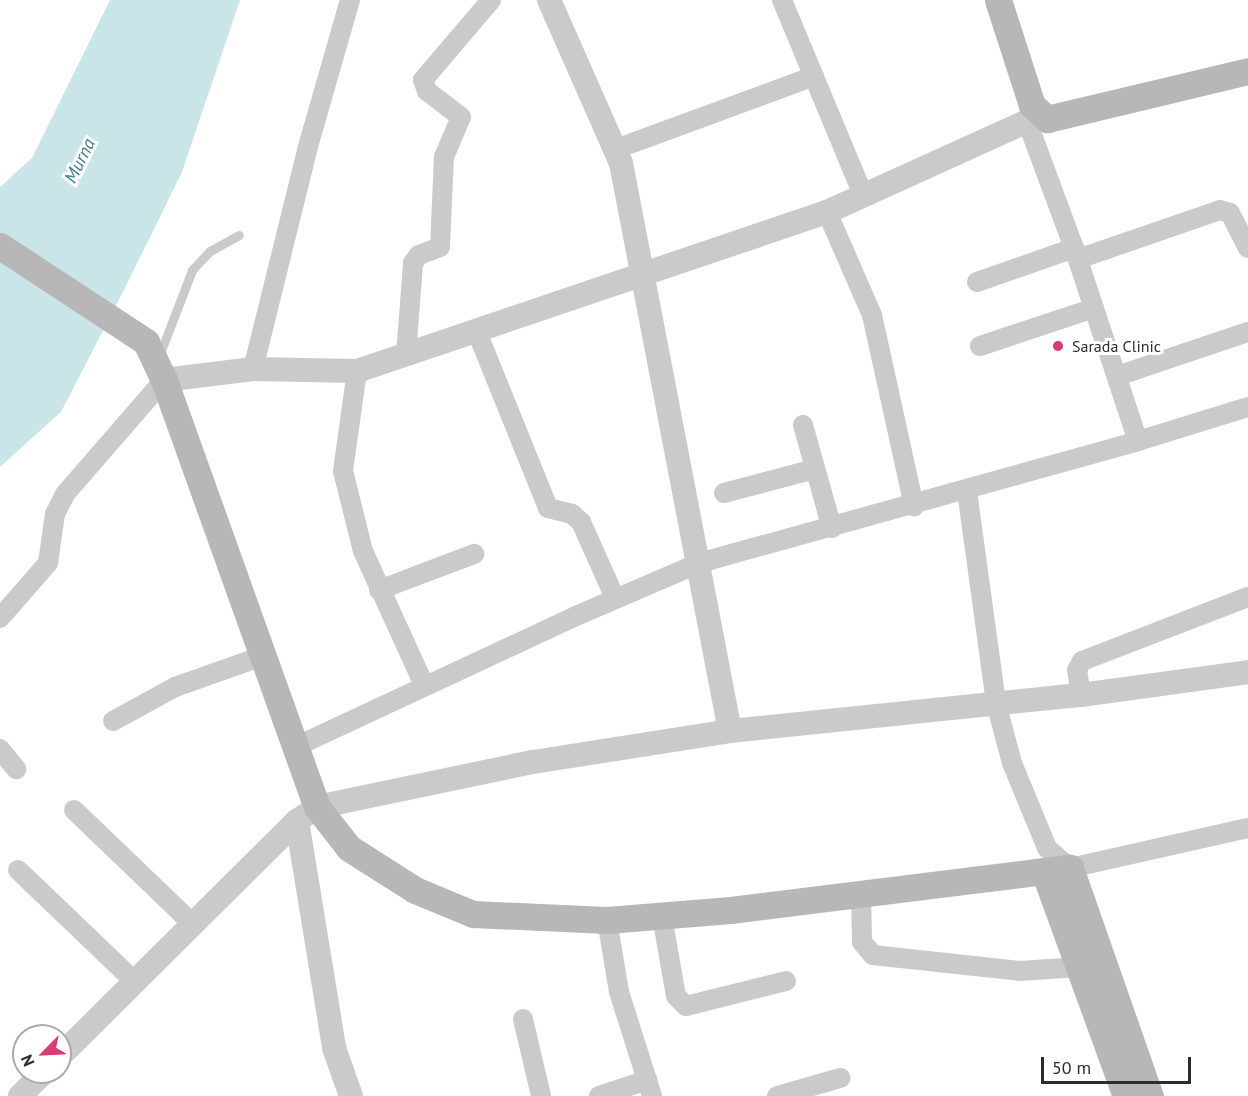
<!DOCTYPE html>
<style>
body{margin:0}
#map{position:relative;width:1248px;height:1096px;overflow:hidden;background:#fff;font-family:"PT Sans",sans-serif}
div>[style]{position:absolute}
.water>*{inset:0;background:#c9e5e8}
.service>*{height:9px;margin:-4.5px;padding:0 4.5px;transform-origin:4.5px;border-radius:4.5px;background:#cacaca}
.minor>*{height:20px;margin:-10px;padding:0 10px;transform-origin:10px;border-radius:10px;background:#cacaca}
.tertiary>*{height:24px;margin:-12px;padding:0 12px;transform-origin:12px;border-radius:12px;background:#cacaca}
.secondary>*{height:27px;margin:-13.5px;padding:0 13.5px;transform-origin:13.5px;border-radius:13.5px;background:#b7b7b7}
.dots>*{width:16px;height:16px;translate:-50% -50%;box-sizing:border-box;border:3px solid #fff;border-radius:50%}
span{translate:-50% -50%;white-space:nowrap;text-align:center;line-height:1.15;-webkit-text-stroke:6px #fff;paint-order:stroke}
.poi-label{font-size:16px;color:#2d2d2d}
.left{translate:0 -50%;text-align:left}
.water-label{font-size:18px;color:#3f7b82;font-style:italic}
.north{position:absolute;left:12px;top:1024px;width:60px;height:60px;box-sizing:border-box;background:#fff;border:2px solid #ababab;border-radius:50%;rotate:246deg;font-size:16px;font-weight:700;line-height:24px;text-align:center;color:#2d2d2d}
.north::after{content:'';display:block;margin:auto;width:21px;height:27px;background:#d73c74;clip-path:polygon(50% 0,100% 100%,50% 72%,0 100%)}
.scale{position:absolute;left:1041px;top:1057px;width:150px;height:27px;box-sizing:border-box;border:3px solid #2d2d2d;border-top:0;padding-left:8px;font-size:18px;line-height:21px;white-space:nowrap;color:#2d2d2d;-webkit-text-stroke:4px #fff;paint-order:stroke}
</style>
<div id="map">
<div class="water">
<i style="clip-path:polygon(110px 0,240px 0,182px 172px,124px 290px,61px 412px,0 467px,0 187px,32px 158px)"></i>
</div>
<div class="service">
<i style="left:159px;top:356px;width:92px;rotate:-69deg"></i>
<i style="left:192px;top:270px;width:26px;rotate:-47deg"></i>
<i style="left:210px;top:251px;width:33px;rotate:-29deg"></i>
</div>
<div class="minor">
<i style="left:782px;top:0;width:211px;rotate:67.4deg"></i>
<i style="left:1027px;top:121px;width:135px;rotate:69.7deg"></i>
<i style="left:1074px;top:248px;width:203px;rotate:71.7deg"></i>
<i style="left:1138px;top:441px;width:115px;rotate:-17.2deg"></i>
<i style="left:616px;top:149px;width:211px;rotate:-20.2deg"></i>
<i style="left:827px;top:212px;width:112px;rotate:66.4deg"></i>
<i style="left:872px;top:315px;width:196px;rotate:77.6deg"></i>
<i style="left:1078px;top:259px;width:150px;rotate:-19deg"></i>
<i style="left:1220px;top:210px;width:10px;rotate:17deg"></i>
<i style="left:1230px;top:213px;width:39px;rotate:63deg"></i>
<i style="left:977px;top:282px;width:103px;rotate:-19.3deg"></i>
<i style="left:477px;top:332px;width:190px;rotate:68deg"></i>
<i style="left:548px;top:508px;width:25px;rotate:14deg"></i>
<i style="left:572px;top:514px;width:12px;rotate:42deg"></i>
<i style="left:581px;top:522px;width:83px;rotate:65.9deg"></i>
<i style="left:980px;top:346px;width:120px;rotate:-18.4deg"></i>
<i style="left:406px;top:355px;width:92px;rotate:-85.6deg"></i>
<i style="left:413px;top:263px;width:10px;rotate:-53deg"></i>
<i style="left:419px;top:255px;width:22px;rotate:-21deg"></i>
<i style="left:440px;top:247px;width:90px;rotate:-87.5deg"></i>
<i style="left:444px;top:157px;width:43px;rotate:-67deg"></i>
<i style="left:461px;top:117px;width:43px;rotate:-142.6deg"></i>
<i style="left:427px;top:91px;width:12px;rotate:-110deg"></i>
<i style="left:423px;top:80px;width:105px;rotate:-49.6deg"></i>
<i style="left:253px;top:369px;width:226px;rotate:-76.1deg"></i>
<i style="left:307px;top:150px;width:156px;rotate:-74deg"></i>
<i style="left:357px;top:371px;width:101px;rotate:98deg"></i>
<i style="left:343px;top:471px;width:82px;rotate:76deg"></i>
<i style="left:363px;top:551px;width:147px;rotate:65.5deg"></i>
<i style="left:1117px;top:376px;width:138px;rotate:-18.6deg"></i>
<i style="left:803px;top:425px;width:107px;rotate:74.3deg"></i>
<i style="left:967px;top:491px;width:214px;rotate:82.2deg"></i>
<i style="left:996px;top:703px;width:62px;rotate:75.1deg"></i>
<i style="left:1012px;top:763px;width:92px;rotate:67.6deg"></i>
<i style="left:1047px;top:848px;width:30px;rotate:41deg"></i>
<i style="left:1070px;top:868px;width:182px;rotate:-12.7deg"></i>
<i style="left:724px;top:493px;width:94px;rotate:-14.8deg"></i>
<i style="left:379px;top:590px;width:102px;rotate:-20.8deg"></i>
<i style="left:0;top:618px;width:73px;rotate:-48.9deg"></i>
<i style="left:48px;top:563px;width:49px;rotate:-81.9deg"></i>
<i style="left:55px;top:514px;width:22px;rotate:-63deg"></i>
<i style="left:65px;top:494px;width:151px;rotate:-49deg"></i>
<i style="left:1081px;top:695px;width:25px;rotate:-99deg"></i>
<i style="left:1077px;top:670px;width:10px;rotate:-61deg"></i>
<i style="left:1082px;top:661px;width:178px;rotate:-21.1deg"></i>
<i style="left:113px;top:721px;width:71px;rotate:-28.7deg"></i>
<i style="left:175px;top:687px;width:93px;rotate:-19.4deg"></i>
<i style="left:295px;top:747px;width:310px;rotate:-25deg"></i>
<i style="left:576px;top:616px;width:134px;rotate:-23.3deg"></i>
<i style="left:699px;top:563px;width:456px;rotate:-15.5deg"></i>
<i style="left:0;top:749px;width:26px;rotate:51deg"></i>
<i style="left:74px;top:810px;width:165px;rotate:43.8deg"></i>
<i style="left:18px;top:870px;width:162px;rotate:43.7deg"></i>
<i style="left:861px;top:894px;width:48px;rotate:88.8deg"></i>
<i style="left:862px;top:942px;width:17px;rotate:50deg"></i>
<i style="left:873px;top:955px;width:148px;rotate:6.2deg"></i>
<i style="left:1020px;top:971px;width:59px;rotate:-3.9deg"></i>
<i style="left:662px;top:916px;width:81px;rotate:80.1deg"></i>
<i style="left:676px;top:996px;width:14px;rotate:45deg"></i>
<i style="left:686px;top:1006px;width:103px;rotate:-14deg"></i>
<i style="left:607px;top:920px;width:73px;rotate:80.5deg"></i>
<i style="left:619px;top:992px;width:109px;rotate:72.4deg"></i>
<i style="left:523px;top:1019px;width:79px;rotate:76.8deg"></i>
<i style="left:599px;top:1096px;width:51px;rotate:-18.4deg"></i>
<i style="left:777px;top:1096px;width:66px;rotate:-15.9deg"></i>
</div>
<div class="tertiary">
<i style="left:549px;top:0;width:178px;rotate:66.2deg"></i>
<i style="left:621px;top:163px;width:578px;rotate:79.14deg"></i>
<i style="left:164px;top:380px;width:90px;rotate:-7deg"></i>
<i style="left:253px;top:369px;width:104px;rotate:1.1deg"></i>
<i style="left:357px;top:371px;width:496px;rotate:-18.7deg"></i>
<i style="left:827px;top:212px;width:233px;rotate:-24.4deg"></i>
<i style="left:297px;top:821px;width:230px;rotate:80.7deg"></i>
<i style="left:334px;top:1048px;width:51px;rotate:70.5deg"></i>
<i style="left:60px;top:1056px;width:334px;rotate:-44.8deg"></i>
<i style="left:297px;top:821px;width:24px;rotate:-35deg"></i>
<i style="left:317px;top:807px;width:221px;rotate:-11.8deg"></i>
<i style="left:533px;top:762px;width:199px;rotate:-8.9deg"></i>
<i style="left:730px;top:731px;width:353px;rotate:-5.9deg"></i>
<i style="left:1081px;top:695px;width:169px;rotate:-7.8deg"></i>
<i style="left:20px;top:1096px;width:34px;rotate:-45deg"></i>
</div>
<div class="secondary">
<i style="left:998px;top:0;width:110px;rotate:72.1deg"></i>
<i style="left:1032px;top:105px;width:21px;rotate:43deg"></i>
<i style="left:1047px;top:119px;width:207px;rotate:-13.4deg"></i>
<i style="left:0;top:246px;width:175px;rotate:33.3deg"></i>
<i style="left:146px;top:342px;width:42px;rotate:64.7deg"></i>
<i style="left:164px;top:380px;width:454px;rotate:70.3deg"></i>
<i style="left:317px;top:807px;width:52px;rotate:52deg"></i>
<i style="left:349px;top:848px;width:78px;rotate:32.5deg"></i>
<i style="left:415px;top:890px;width:63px;rotate:22.5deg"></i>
<i style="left:473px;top:914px;width:134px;rotate:2.6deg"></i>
<i style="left:607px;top:920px;width:124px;rotate:-4.6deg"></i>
<i style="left:731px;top:910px;width:342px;rotate:-7.1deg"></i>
<i style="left:1070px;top:868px;width:242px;rotate:70.7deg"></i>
<i style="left:1044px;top:871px;width:239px;rotate:70deg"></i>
</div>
<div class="dots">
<i style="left:1058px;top:346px;background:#d73c74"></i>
</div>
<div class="poi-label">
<span class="left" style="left:1072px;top:346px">Sarada Clinic</span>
</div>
<div class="water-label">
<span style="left:80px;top:161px;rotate:-64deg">Murna</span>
</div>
<div class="north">N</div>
<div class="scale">50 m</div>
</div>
